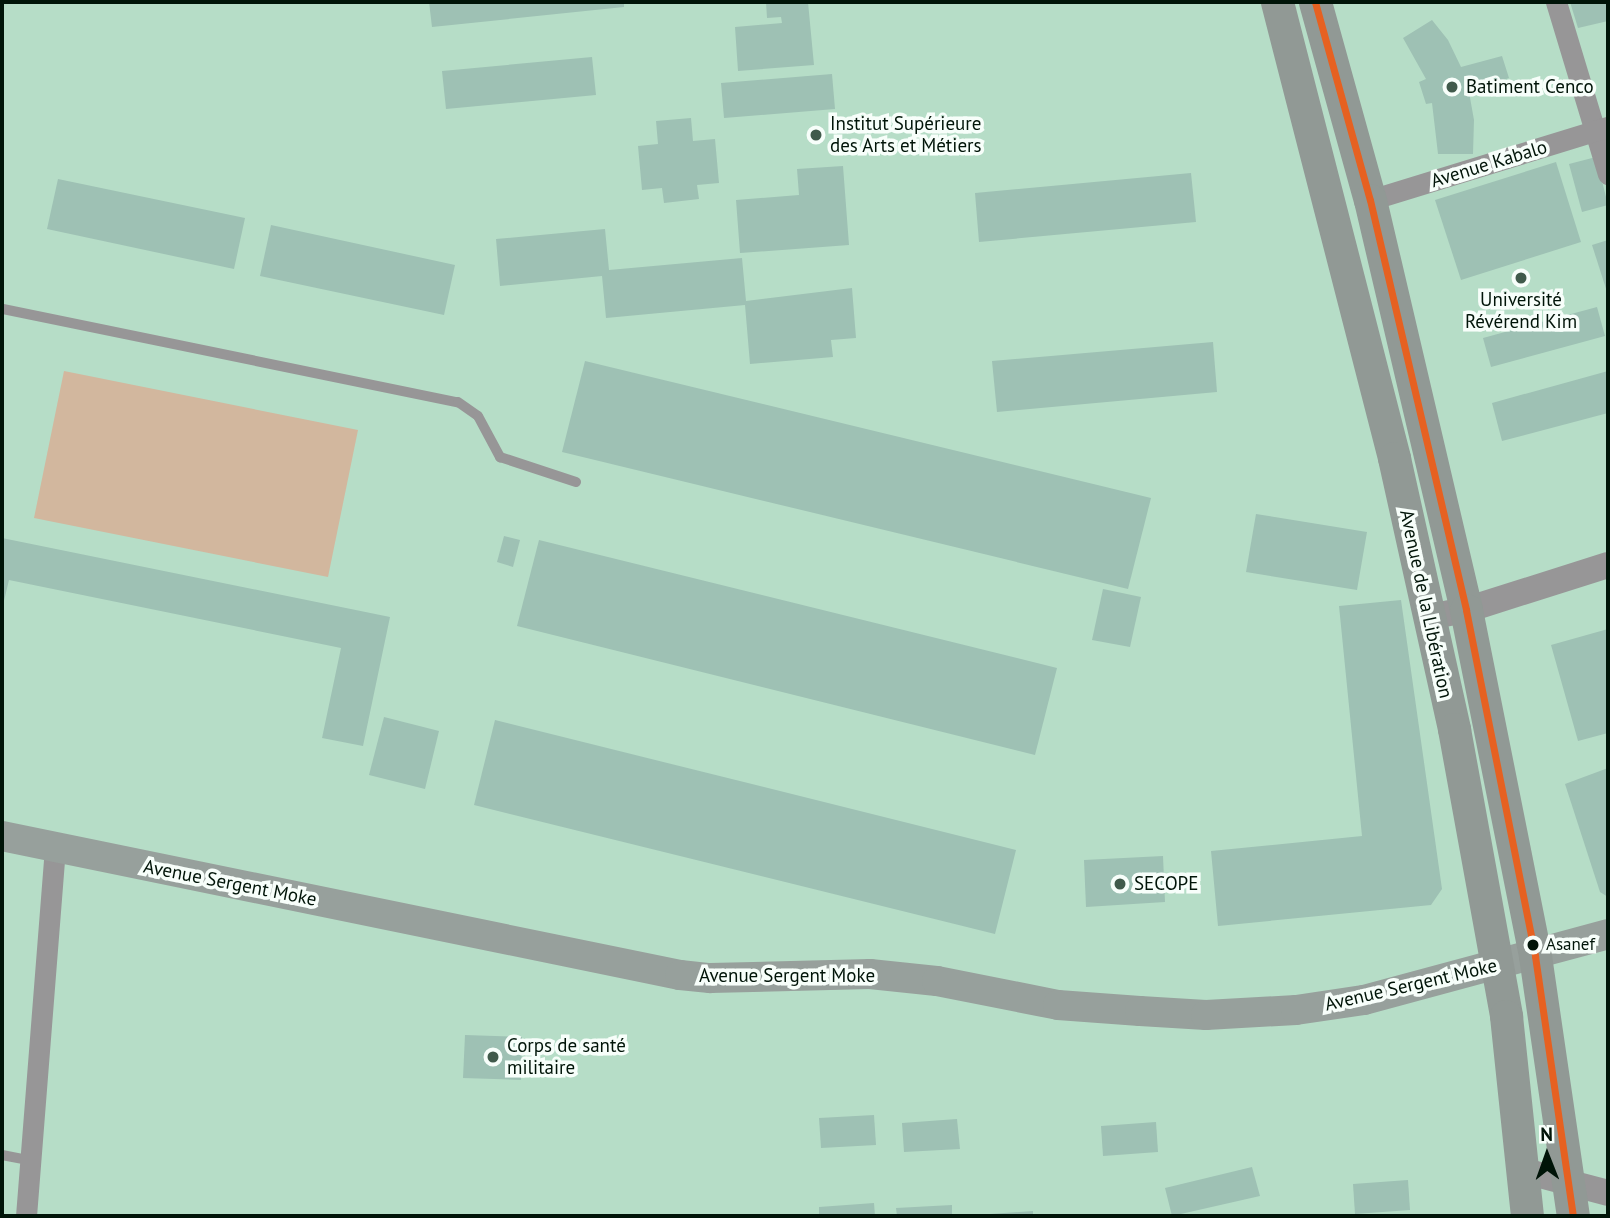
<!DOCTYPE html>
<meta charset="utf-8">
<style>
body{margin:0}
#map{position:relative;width:1610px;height:1218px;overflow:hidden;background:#b6ddc7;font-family:"PT Sans",sans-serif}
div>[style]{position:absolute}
.green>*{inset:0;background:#d2b79e}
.building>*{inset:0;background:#9ec1b4}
.service>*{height:10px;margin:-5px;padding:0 5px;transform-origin:5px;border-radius:5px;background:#979697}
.minor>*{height:21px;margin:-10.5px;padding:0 10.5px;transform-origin:10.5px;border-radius:10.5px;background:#979697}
.tertiary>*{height:26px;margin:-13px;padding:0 13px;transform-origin:13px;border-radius:13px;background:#979697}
.secondary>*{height:30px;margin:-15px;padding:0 15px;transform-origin:15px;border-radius:15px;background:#97a09c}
.primary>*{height:33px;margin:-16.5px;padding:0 16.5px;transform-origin:16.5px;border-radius:16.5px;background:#919995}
.bus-1>*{height:7px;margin:-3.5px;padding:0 3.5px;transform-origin:3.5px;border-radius:3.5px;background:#e66121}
.dots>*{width:19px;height:19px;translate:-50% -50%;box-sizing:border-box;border:4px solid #f7fefa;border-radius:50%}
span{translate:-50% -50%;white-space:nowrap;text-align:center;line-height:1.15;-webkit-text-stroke:7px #f7fefa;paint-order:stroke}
.bus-label{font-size:17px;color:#001408}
.left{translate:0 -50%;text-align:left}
.poi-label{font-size:19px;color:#001408}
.street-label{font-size:19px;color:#001408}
.frame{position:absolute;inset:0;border:4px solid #001408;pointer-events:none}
.north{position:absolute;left:1512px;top:1120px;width:70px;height:70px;-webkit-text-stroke:5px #f7fefa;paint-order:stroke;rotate:359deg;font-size:19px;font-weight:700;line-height:28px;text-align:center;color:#001408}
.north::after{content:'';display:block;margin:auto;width:24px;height:32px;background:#001408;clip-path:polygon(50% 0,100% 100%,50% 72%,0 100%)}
</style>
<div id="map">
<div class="green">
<i style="clip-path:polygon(64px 371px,358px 430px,328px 577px,34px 518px)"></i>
</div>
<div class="building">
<i style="clip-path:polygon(429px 2px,624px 2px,624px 7px,432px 27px)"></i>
<i style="clip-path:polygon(766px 2px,808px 2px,814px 65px,738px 71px,735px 27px,782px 23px,781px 17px,767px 18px)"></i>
<i style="clip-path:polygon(1570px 2px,1608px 2px,1608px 21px,1578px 28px)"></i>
<i style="clip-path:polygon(1432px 20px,1448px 40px,1461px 67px,1502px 56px,1509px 78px,1469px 92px,1474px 120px,1473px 154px,1438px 154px,1432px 103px,1426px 104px,1419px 82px,1426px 79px,1403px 38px)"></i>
<i style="clip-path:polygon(592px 57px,596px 95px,446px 109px,442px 71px)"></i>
<i style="clip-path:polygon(832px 74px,835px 109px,724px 118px,721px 83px)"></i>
<i style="clip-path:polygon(691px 118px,693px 141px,715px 139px,719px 183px,697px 185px,699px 199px,664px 203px,662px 188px,642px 190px,638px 146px,658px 144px,656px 121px)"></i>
<i style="clip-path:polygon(1596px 157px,1608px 205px,1582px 212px,1569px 164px)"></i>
<i style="clip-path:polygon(1556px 162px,1581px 242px,1461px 280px,1435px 200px)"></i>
<i style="clip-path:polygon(843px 166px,849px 245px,740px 253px,736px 200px,799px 195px,797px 169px)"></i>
<i style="clip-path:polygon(1191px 173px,1196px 222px,979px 242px,975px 193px)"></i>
<i style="clip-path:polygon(58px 179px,245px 218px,234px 269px,47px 229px)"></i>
<i style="clip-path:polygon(271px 225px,455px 265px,444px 315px,260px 276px)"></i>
<i style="clip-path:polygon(605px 229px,609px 270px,742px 258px,746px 301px,852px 288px,856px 338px,831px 340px,833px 357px,750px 364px,745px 305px,606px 318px,602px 276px,500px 286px,496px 239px)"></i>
<i style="clip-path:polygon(1608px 240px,1608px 295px,1592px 245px)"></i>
<i style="clip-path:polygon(1597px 307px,1605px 336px,1491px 367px,1483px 338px)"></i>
<i style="clip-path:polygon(1213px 342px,1217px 392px,997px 412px,992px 361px)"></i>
<i style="clip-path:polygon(585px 361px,1151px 498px,1128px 589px,562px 452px)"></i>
<i style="clip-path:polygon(1608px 371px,1608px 413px,1502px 441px,1492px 403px)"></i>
<i style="clip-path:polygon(1256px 514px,1367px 532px,1357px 590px,1246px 572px)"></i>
<i style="clip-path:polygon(504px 536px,520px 540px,513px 567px,497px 562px)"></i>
<i style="clip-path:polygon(2px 538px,390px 617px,363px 746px,322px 738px,341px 648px,9px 580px,2px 609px)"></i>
<i style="clip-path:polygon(539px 540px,1057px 668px,1035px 755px,517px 626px)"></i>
<i style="clip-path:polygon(1103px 589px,1141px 597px,1130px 647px,1092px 640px)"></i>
<i style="clip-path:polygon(1401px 600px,1442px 889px,1431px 905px,1218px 926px,1211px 851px,1362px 836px,1339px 606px)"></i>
<i style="clip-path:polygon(1608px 629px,1608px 733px,1578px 741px,1551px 645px)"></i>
<i style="clip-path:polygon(384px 717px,439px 731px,425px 789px,369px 775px)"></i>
<i style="clip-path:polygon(495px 720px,1016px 850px,995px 934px,474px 805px)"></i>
<i style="clip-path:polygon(1608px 768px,1608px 897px,1600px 892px,1565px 784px)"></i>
<i style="clip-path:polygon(1163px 856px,1165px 902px,1086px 907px,1084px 860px)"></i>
<i style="clip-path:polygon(465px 1035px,522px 1037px,521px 1080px,463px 1078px)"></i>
<i style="clip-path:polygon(874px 1115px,876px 1145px,821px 1148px,819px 1118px)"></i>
<i style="clip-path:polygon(957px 1119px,960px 1149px,904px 1152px,902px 1123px)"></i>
<i style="clip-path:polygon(1156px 1122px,1158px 1152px,1103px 1156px,1101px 1126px)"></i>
<i style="clip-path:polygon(1252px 1167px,1260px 1196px,1172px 1216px,1165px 1188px)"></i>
<i style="clip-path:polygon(1408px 1180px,1410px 1210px,1355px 1214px,1353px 1184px)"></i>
<i style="clip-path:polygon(874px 1203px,875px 1216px,819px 1216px,819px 1207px)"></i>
<i style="clip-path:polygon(952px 1205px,952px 1216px,897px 1216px,896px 1208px)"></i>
<i style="clip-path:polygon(1033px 1211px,1033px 1216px,990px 1216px,990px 1214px)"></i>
</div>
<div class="service">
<i style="left:3px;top:309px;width:464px;rotate:11.6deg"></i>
<i style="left:458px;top:402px;width:24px;rotate:35deg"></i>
<i style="left:478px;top:416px;width:47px;rotate:61.8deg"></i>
<i style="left:500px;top:457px;width:80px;rotate:18.2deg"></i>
<i style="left:2px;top:1155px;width:31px;rotate:11deg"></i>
</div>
<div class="minor">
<i style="left:1556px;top:2px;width:180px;rotate:73.2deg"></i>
<i style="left:1370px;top:200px;width:249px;rotate:-17.1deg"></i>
<i style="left:26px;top:1216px;width:369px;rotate:-85.5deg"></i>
</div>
<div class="tertiary">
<i style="left:1429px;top:617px;width:38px;rotate:-11deg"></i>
<i style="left:1466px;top:610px;width:149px;rotate:-17.6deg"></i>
<i style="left:1521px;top:1170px;width:90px;rotate:14.8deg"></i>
</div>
<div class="secondary">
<i style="left:2px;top:836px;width:692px;rotate:11.59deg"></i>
<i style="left:680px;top:975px;width:30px;rotate:6deg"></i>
<i style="left:710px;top:978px;width:160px;rotate:-1.4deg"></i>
<i style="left:870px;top:974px;width:67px;rotate:6deg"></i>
<i style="left:937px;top:981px;width:123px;rotate:11.2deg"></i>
<i style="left:1058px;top:1005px;width:82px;rotate:4.2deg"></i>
<i style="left:1140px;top:1011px;width:66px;rotate:3.5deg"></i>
<i style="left:1206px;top:1015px;width:90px;rotate:-3.2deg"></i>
<i style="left:1296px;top:1010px;width:69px;rotate:-8.4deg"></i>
<i style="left:1364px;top:1000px;width:253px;rotate:-15.1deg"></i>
</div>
<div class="primary">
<i style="left:1277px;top:2px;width:471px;rotate:75.6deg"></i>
<i style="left:1394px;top:458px;width:278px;rotate:77.5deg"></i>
<i style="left:1454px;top:729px;width:292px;rotate:79.7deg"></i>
<i style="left:1506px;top:1016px;width:201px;rotate:84deg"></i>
<i style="left:1315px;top:2px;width:205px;rotate:74.5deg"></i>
<i style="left:1370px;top:200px;width:421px;rotate:76.8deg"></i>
<i style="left:1466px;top:610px;width:353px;rotate:78.7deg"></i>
<i style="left:1535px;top:956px;width:263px;rotate:81.7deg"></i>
</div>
<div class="bus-1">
<i style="left:1315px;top:2px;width:205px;rotate:74.5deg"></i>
<i style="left:1370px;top:200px;width:421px;rotate:76.8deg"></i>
<i style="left:1466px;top:610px;width:353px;rotate:78.7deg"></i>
<i style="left:1535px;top:956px;width:263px;rotate:81.7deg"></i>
</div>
<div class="dots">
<i style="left:1452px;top:87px;background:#405a4b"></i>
<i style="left:816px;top:135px;background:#405a4b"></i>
<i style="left:1521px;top:278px;background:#405a4b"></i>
<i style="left:1120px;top:884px;background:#405a4b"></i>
<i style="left:1533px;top:945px;background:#001408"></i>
<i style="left:493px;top:1057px;background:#405a4b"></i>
</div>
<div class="bus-label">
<span class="left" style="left:1546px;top:945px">Asanef</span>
</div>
<div class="poi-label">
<span class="left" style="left:1466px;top:87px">Batiment Cenco</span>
<span class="left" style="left:830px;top:135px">Institut Supérieure<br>des Arts et Métiers</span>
<span style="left:1521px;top:311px">Université<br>Révérend Kim</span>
<span class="left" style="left:1134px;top:884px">SECOPE</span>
<span class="left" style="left:507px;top:1057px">Corps de santé<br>militaire</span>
</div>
<div class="street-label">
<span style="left:1489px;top:164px;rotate:-17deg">Avenue Kabalo</span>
<span style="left:1426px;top:604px;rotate:78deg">Avenue de la Libération</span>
<span style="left:230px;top:883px;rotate:11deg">Avenue Sergent Moke</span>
<span style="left:787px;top:976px">Avenue Sergent Moke</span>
<span style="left:1411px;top:985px;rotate:-13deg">Avenue Sergent Moke</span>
</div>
<div class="frame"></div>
<div class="north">N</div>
</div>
